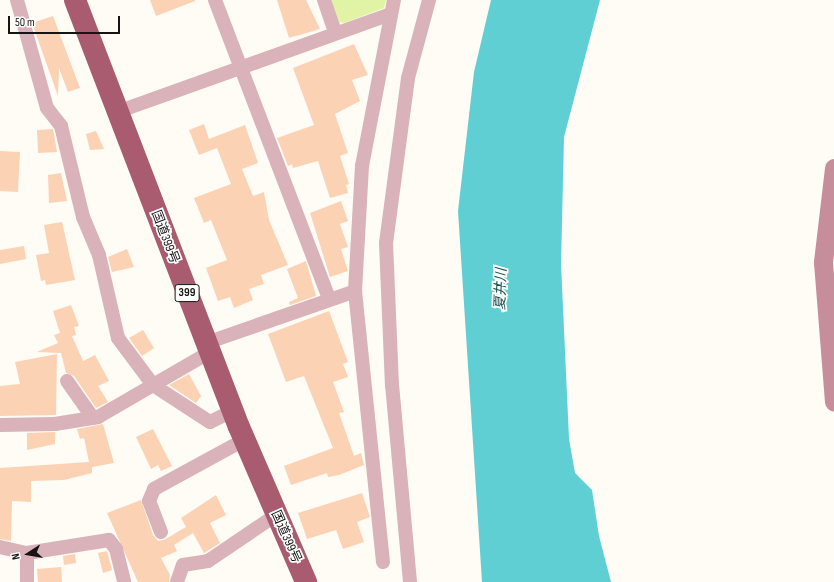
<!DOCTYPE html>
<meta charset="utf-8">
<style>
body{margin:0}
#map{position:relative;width:834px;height:582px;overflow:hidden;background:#fffbf5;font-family:"Sofia Sans Condensed","Noto Sans JP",sans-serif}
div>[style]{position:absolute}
.green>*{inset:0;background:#e1f4a6}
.water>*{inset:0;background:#5fcfd4}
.building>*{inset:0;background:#fcd2b4}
.street>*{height:14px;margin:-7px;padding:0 7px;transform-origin:7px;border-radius:7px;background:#d9b2ba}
.secondary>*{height:19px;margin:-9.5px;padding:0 9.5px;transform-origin:9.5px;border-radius:9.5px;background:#c68e9a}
.highway>*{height:22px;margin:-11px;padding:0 11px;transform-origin:11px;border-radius:11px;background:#a95c70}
span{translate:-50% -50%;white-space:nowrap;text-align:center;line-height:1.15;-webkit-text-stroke:3.5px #fff;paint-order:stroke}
.shield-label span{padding:1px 3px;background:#fff;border:1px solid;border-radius:3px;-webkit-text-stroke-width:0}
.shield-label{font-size:12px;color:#171513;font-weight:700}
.street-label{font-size:13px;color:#171513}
.water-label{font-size:14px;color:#1c4e50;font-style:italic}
.north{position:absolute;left:8px;top:534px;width:40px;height:40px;-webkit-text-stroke:3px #fff;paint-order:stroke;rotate:258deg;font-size:11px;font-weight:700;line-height:16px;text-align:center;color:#171513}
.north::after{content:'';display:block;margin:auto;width:14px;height:18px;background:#171513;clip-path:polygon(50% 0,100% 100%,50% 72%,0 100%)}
.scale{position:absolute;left:8px;top:16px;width:112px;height:18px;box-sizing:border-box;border:2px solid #171513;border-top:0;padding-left:5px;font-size:12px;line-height:14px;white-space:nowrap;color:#171513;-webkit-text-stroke:3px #fff;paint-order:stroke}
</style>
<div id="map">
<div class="green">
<i style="clip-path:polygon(331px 0,386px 0,384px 8px,344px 23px,339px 22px)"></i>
</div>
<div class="water">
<i style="clip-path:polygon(491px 0,600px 0,564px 137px,561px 264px,569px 439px,575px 473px,592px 490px,599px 536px,611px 582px,482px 582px,458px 211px,474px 72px)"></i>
</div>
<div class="building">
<i style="clip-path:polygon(150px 0,195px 0,195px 1px,156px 16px)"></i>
<i style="clip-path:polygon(277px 0,306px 0,320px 29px,289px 38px)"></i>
<i style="clip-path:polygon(53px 16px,80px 88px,68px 92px,59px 68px,58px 96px,32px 23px)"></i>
<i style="clip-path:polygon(354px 44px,368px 75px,352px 80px,360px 101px,335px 114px,348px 153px,340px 156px,349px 184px,346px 185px,348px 193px,330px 198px,318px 161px,293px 168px,292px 164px,288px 166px,277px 138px,314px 125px,293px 68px)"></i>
<i style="clip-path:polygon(204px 124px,209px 139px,245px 125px,258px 163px,242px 169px,253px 196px,264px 192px,269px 220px,288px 265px,261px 275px,264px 284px,249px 289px,253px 300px,234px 308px,230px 297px,218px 301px,206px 268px,227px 260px,211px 220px,204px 223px,194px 198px,231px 184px,217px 148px,199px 155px,189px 130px)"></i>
<i style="clip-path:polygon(53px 129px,57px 152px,38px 153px,37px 130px)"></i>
<i style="clip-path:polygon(96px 131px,104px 149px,90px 150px,86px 134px)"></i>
<i style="clip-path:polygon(0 151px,20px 152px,18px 192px,0 191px)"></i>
<i style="clip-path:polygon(61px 173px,67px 201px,49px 203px,48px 175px)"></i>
<i style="clip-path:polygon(341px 201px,348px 221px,340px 224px,348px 247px,341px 249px,348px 271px,330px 277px,310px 213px)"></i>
<i style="clip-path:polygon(62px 222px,75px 280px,46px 285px,45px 280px,41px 281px,36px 255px,49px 253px,44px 225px)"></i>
<i style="clip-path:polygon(24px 246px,26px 259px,0 264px,0 250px)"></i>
<i style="clip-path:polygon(127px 249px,134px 267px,112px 272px,108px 257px)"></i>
<i style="clip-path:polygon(306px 261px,316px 296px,290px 305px,289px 302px,298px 298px,287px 269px)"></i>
<i style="clip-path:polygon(71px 305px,79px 326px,74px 327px,76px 335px,72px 336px,83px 361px,95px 355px,109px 381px,98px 386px,108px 402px,96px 408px,74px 376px,66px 373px,61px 353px,37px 352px,58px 343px,54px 335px,60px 333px,53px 311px)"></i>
<i style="clip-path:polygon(329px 311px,348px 362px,343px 364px,348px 377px,333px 382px,344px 412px,339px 413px,354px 456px,361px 453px,364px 465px,339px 475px,328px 477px,327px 473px,291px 485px,284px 466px,333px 448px,304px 376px,286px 382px,268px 334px)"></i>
<i style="clip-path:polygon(143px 330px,154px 348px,142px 356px,129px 338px)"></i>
<i style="clip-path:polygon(57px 354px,56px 415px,0 416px,0 386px,20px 384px,15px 362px)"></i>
<i style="clip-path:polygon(189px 374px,201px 396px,196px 403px,169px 385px)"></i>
<i style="clip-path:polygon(103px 424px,114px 463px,92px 467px,92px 473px,64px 480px,31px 481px,31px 502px,12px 501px,11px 541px,0 539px,0 468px,89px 462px,84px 438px,80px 439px,77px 429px)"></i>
<i style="clip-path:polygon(153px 429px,172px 466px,161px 471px,158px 465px,151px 469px,136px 437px)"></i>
<i style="clip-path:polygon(55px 432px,55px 444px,27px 450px,27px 433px)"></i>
<i style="clip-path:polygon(362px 493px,370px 517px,357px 522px,364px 542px,343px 549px,336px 530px,307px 539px,298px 513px)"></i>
<i style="clip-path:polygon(216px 495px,226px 515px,210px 523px,220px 543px,204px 553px,193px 533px,174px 545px,177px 551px,161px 558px,170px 575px,169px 582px,138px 582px,107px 513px,141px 500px,153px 535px,158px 541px,164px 540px,186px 527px,181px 518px)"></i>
<i style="clip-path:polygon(107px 551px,112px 570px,103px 573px,98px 553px)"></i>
<i style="clip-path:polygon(75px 554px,76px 563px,64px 565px,63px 556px)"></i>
<i style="clip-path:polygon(61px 567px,62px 582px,38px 582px,37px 569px)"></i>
</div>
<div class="street">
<i style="left:17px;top:0;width:112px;rotate:74.5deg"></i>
<i style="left:47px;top:108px;width:23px;rotate:52deg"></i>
<i style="left:61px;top:126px;width:94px;rotate:76.4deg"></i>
<i style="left:83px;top:217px;width:41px;rotate:67.2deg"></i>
<i style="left:99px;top:255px;width:85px;rotate:77.1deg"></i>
<i style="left:118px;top:338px;width:59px;rotate:53.3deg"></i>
<i style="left:153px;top:385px;width:68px;rotate:33deg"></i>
<i style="left:210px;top:422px;width:25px;rotate:-26deg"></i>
<i style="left:215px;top:0;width:319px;rotate:69.1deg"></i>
<i style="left:324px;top:0;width:34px;rotate:71deg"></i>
<i style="left:117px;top:112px;width:290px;rotate:-19.7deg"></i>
<i style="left:206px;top:343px;width:158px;rotate:-19.2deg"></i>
<i style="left:67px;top:381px;width:45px;rotate:54.9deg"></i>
<i style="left:0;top:425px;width:55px;rotate:-1deg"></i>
<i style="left:55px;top:424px;width:44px;rotate:-9.2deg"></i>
<i style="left:98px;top:417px;width:129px;rotate:-30.1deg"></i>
<i style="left:161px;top:532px;width:33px;rotate:-111deg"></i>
<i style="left:149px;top:501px;width:13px;rotate:-67deg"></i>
<i style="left:154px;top:489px;width:102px;rotate:-28.6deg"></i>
<i style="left:0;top:547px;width:28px;rotate:13deg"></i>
<i style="left:27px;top:553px;width:83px;rotate:-9deg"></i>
<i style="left:109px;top:540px;width:11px;rotate:52deg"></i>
<i style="left:116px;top:549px;width:34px;rotate:76deg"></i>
<i style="left:27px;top:553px;width:29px;rotate:90deg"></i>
<i style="left:383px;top:562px;width:272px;rotate:-95.9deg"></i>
<i style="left:355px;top:291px;width:125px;rotate:-86.8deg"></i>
<i style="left:362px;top:166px;width:169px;rotate:-79.1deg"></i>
<i style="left:177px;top:582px;width:18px;rotate:-71deg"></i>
<i style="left:183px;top:565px;width:25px;rotate:-9deg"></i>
<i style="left:208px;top:561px;width:82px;rotate:-34.1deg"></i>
<i style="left:410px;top:582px;width:197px;rotate:-95.2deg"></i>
<i style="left:392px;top:386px;width:143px;rotate:-92.4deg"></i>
<i style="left:386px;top:243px;width:166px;rotate:-82.4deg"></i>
<i style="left:408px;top:78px;width:81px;rotate:-74.9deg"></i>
</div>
<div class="secondary">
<i style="left:834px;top:168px;width:95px;rotate:96.7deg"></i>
<i style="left:823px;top:262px;width:140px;rotate:85.5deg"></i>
</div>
<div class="highway">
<i style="left:75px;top:0;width:457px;rotate:69deg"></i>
<i style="left:239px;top:427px;width:169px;rotate:66.6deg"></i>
</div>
<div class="shield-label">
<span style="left:187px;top:293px">399</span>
</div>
<div class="street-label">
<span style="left:165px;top:237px;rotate:69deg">国道399号</span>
<span style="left:286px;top:537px;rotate:66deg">国道399号</span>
</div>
<div class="water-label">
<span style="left:501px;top:289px;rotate:-88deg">夏井川</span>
</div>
<div class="north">N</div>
<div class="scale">50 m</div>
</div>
